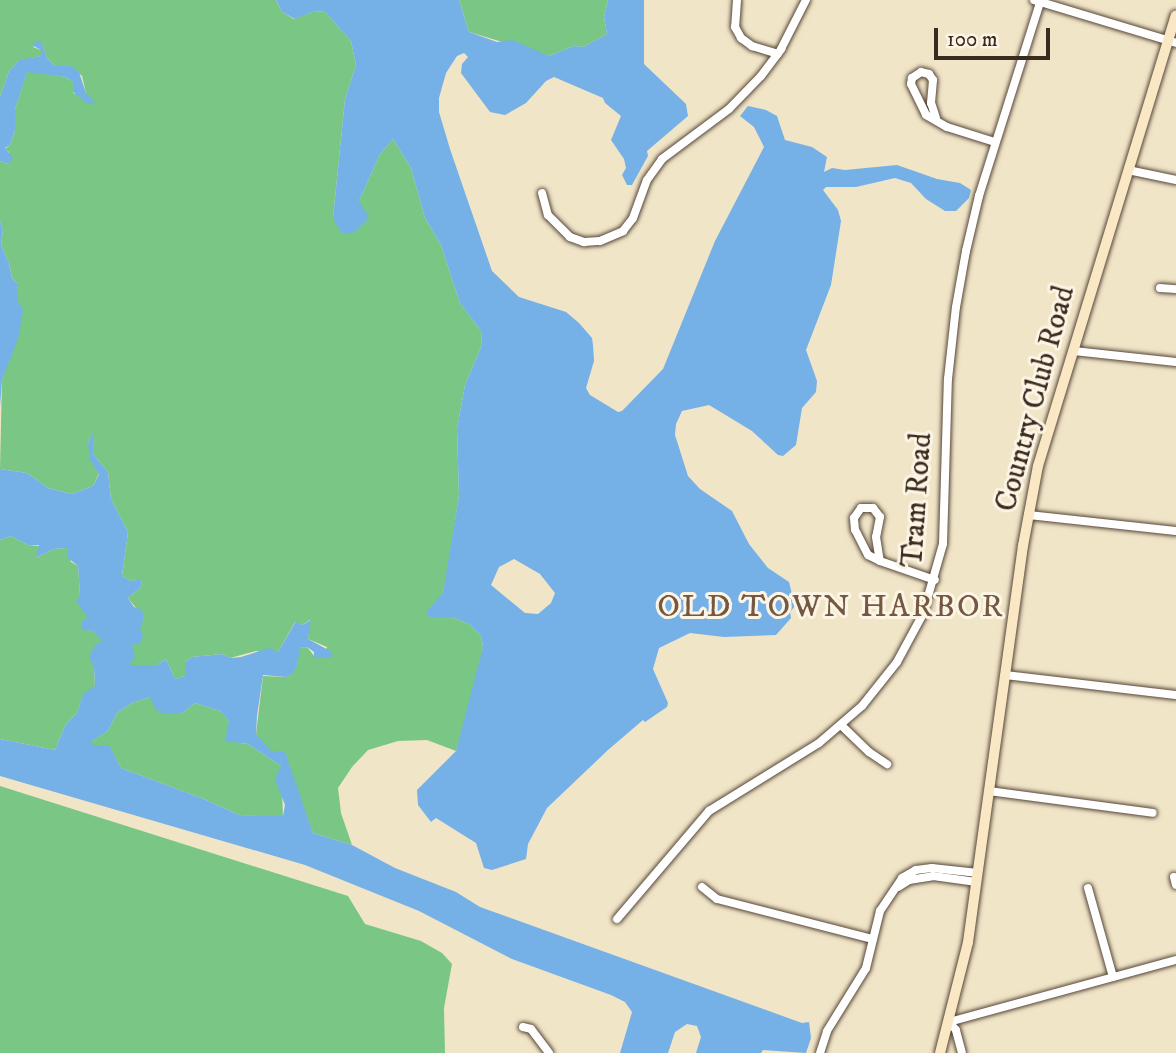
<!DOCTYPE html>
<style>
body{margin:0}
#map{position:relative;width:1176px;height:1053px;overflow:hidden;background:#f1e5c8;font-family:"IM FELL DW Pica",serif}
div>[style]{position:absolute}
.green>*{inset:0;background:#7ac685}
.water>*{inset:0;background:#75b0e6}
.roads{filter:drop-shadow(0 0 2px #564638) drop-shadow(0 0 2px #564638)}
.street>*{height:8px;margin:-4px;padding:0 4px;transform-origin:4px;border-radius:4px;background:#fff}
.secondary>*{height:10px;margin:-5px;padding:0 5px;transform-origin:5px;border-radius:5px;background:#fae7c3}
span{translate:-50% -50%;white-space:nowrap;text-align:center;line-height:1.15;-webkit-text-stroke:6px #fcf5e5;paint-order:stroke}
.street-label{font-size:30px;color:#3b2a1e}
.neighbourhood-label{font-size:32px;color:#745841;letter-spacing:2px}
.scale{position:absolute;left:934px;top:28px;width:116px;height:32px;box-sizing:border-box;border:4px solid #3b2a1e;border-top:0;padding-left:9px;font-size:21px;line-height:24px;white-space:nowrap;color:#3b2a1e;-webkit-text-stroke:5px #fcf5e5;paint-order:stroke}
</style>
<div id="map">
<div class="green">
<i style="clip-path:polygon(0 0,276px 0,282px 12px,294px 19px,315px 11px,325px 12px,351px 41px,356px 65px,345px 99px,333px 218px,359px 201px,380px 154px,393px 139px,411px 168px,425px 218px,441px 245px,460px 303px,481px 331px,482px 345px,465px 385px,457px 429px,459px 496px,447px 573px,443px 593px,430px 617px,452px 617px,469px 624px,481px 636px,483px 647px,478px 677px,456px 751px,427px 740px,398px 741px,368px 750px,352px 767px,338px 788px,341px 813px,352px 845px,313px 833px,293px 780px,256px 734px,263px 676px,286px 677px,291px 674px,297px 666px,299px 648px,307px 647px,315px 657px,322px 657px,327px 647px,308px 639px,310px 620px,302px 625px,295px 622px,278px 652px,256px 651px,230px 658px,222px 654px,192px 657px,185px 662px,185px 676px,175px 679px,166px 659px,157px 665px,129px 665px,132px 646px,144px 618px,128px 598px,142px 586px,141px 580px,131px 581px,122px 576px,128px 532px,111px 499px,108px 472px,93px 454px,92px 435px,88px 442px,99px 473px,93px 486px,71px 494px,48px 488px,27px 473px,0 469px,2px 380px,8px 361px,18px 284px,12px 278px,9px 263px,1px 245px,3px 229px,0 221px,0 161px,9px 164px,9px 152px,5px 149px,10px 145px,15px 130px,15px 109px,27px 71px,66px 77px,73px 82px,73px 93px,83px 97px,86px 93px,82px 76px,71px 66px,55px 66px,47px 58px,41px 42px,33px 47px,41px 50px,41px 56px,18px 61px,9px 71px,0 97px)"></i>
<i style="clip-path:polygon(459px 0,608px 0,604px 17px,607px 34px,583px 47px,574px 46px,549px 56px,469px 32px)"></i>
<i style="clip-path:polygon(11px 536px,28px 545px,41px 546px,36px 558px,53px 549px,67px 548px,71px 562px,78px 566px,80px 596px,89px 618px,82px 629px,93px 631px,104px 641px,94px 667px,95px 687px,83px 695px,77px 713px,66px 724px,55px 750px,0 739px,0 540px)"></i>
<i style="clip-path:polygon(150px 697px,181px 714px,195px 703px,220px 711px,229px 721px,228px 733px,240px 743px,248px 744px,281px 766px,283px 817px,239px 815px,204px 799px,121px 768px,109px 746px,91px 745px,92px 741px,108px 731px,117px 713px,132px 703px)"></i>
<i style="clip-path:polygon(0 786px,348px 896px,365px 924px,421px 941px,442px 953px,452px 964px,444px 1008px,445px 1053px,0 1053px)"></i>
</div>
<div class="water">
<i style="clip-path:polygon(evenodd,276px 0,459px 0,469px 32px,497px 42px,512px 40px,549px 56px,574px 46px,583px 47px,607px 34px,604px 17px,608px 0,644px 0,644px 64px,686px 104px,688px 116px,647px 151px,648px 156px,632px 185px,627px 185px,622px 175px,626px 168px,624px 159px,611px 140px,621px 116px,605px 103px,603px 98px,554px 77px,546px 81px,526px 103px,505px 115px,490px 112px,461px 73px,462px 64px,468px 57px,464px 53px,457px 56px,446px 73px,439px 98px,439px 112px,450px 149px,492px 271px,519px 297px,566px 312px,579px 323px,592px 338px,593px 345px,594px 361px,586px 388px,590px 395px,618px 412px,622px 411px,663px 369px,715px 241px,764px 147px,754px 127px,740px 116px,748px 106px,766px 110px,777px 116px,785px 140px,812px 147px,827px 157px,824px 172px,832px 168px,845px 170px,897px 165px,937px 179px,960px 183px,971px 190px,969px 198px,956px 211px,945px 211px,926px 199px,911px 183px,895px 178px,856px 187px,826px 187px,823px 190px,838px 210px,841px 221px,831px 285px,806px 350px,817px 381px,816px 392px,802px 408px,796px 445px,783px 456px,778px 455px,752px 431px,709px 405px,682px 411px,676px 424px,675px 435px,688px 476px,700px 489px,732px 511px,749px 544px,768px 568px,789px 582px,795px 606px,790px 612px,791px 618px,776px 635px,724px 637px,690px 633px,659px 648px,653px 669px,668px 703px,667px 707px,645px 722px,643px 720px,608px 750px,547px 808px,528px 844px,526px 859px,492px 870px,484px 868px,476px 843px,436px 818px,431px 822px,418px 805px,417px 790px,456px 751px,483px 647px,481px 636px,469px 624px,452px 617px,430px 617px,426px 612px,443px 593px,459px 496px,457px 429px,465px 385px,482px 345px,481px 331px,460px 303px,441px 245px,425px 218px,411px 168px,393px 139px,380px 154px,359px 201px,369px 218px,355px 232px,343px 234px,338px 227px,333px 218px,345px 99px,356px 65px,351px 41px,325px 12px,315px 11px,295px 19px,282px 12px,276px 0,514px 559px,540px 574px,555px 593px,551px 603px,538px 614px,525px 613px,491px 585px,499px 567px,514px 559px)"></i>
<i style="clip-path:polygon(37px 41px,41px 41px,47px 58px,55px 66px,71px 66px,79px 72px,86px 93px,95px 103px,88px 104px,73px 92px,73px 82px,66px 77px,27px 72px,15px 109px,15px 130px,10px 145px,5px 148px,13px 158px,9px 164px,0 161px,0 97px,9px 71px,19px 60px,41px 56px,41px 50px,32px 45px)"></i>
<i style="clip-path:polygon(0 221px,3px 229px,1px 245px,9px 263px,12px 278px,18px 284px,17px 300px,23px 310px,18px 339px,2px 380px,0 407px)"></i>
<i style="clip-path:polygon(evenodd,93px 433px,93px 454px,108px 472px,111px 499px,128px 532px,122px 576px,131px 581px,141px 579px,142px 586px,128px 598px,134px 607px,142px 610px,144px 618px,140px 629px,143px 636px,141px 642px,132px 646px,135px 656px,130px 665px,157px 665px,166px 659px,175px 679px,185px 676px,185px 662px,192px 657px,222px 654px,230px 658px,241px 657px,269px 648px,278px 652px,296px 621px,302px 625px,311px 620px,308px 639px,332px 652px,331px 658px,314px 658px,314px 652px,307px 647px,300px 648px,297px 666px,292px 674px,286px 677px,263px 675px,257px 716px,256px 734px,271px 751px,285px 752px,313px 833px,352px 845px,395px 868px,456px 892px,480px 907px,802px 1023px,809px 1022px,811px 1038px,806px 1053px,763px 1050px,761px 1053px,696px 1053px,701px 1037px,697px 1026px,687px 1024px,675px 1032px,668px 1053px,620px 1053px,632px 1012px,625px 1002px,611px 995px,512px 959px,419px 911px,305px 865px,0 776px,0 739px,55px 750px,66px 724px,77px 713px,83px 694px,95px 686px,94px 667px,89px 657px,95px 645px,103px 641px,93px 631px,82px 630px,82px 621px,88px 618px,76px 601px,80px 596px,78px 566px,68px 558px,67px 548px,53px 549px,36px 558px,39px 545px,28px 545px,11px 536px,0 540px,0 469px,27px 473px,48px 488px,71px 494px,93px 486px,99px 474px,90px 460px,88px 442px,93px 433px,150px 697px,156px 710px,165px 714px,181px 714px,195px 703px,220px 711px,229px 721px,225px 741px,248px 744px,281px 766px,275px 779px,285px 805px,283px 816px,239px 815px,204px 799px,121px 768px,109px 745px,92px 745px,92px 741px,108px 731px,117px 713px,132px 703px,150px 697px)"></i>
</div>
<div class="roads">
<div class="street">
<i style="left:737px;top:0;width:27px;rotate:94deg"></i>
<i style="left:735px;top:27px;width:13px;rotate:61deg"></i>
<i style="left:741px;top:38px;width:14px;rotate:36deg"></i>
<i style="left:752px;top:46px;width:27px;rotate:17deg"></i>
<i style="left:1034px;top:0;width:148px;rotate:16.8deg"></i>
<i style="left:936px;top:118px;width:16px;rotate:-108deg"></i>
<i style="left:931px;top:103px;width:23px;rotate:-85deg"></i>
<i style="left:933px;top:80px;width:7px;rotate:-124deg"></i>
<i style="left:929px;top:74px;width:8px;rotate:-166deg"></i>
<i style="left:921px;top:72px;width:11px;rotate:146deg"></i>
<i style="left:912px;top:78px;width:6px;rotate:99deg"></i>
<i style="left:911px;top:84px;width:34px;rotate:64deg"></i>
<i style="left:926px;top:115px;width:24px;rotate:30deg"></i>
<i style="left:947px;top:127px;width:50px;rotate:17.4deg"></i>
<i style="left:1128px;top:170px;width:49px;rotate:11.8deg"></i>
<i style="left:542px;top:193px;width:23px;rotate:75deg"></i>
<i style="left:548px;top:215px;width:31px;rotate:45deg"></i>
<i style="left:570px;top:237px;width:15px;rotate:20deg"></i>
<i style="left:584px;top:242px;width:16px;rotate:-4deg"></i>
<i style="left:600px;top:241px;width:25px;rotate:-23deg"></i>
<i style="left:623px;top:231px;width:16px;rotate:-52deg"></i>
<i style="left:633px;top:218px;width:40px;rotate:-69.8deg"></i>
<i style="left:647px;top:180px;width:26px;rotate:-54deg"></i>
<i style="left:662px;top:159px;width:84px;rotate:-36.7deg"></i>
<i style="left:729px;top:109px;width:46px;rotate:-45.9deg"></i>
<i style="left:761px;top:76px;width:34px;rotate:-53deg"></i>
<i style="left:781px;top:49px;width:55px;rotate:-63deg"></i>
<i style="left:1160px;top:288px;width:16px;rotate:4deg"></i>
<i style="left:1073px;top:351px;width:104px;rotate:6.1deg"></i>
<i style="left:861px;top:508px;width:12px"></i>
<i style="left:873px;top:508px;width:11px;rotate:52deg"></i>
<i style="left:880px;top:517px;width:20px;rotate:101deg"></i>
<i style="left:876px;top:537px;width:24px;rotate:81deg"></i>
<i style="left:880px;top:561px;width:13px;rotate:-153deg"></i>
<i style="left:868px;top:555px;width:28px;rotate:-117deg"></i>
<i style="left:855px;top:530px;width:12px;rotate:-95deg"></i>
<i style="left:854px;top:518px;width:12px;rotate:-55deg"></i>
<i style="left:1028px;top:515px;width:149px;rotate:6.2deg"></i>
<i style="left:880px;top:561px;width:58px;rotate:19.1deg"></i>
<i style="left:1005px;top:675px;width:172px;rotate:6.7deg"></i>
<i style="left:841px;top:725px;width:39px;rotate:44deg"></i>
<i style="left:869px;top:752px;width:22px;rotate:34deg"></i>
<i style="left:989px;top:791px;width:165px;rotate:7.6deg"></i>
<i style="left:1174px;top:877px;width:8px;rotate:76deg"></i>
<i style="left:702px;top:887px;width:19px;rotate:39deg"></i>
<i style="left:717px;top:899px;width:161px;rotate:14.4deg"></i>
<i style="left:898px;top:887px;width:13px;rotate:-32deg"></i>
<i style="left:909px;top:880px;width:24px;rotate:-9deg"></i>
<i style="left:933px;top:876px;width:44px;rotate:7.8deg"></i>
<i style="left:1088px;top:888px;width:92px;rotate:74.3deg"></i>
<i style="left:617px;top:919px;width:142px;rotate:-49.6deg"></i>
<i style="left:709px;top:811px;width:129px;rotate:-31.7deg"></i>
<i style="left:819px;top:743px;width:57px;rotate:-40.7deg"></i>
<i style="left:862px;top:706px;width:56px;rotate:-51.5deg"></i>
<i style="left:897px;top:662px;width:55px;rotate:-61.6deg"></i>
<i style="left:923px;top:614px;width:73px;rotate:-74.1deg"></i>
<i style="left:943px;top:544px;width:165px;rotate:-88.3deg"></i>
<i style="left:948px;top:379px;width:72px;rotate:-83.7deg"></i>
<i style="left:956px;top:307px;width:57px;rotate:-79.9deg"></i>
<i style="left:966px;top:251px;width:57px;rotate:-76.7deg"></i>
<i style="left:979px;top:196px;width:203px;rotate:-72.5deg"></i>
<i style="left:523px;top:1027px;width:8px;rotate:14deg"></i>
<i style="left:531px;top:1029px;width:30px;rotate:53deg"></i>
<i style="left:820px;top:1053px;width:23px;rotate:-72deg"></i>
<i style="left:827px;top:1031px;width:74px;rotate:-58.2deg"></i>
<i style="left:866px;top:968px;width:59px;rotate:-76.2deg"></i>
<i style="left:880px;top:911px;width:40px;rotate:-56deg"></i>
<i style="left:902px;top:878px;width:16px;rotate:-30deg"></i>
<i style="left:916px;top:870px;width:16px;rotate:-7deg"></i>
<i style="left:932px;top:868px;width:46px;rotate:6.2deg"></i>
<i style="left:962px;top:1053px;width:24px;rotate:-105deg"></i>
<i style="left:956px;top:1030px;width:11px;rotate:-131deg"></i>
<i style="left:949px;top:1022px;width:235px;rotate:-15.3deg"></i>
</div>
<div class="secondary">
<i style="left:940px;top:1053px;width:114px;rotate:-75.8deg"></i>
<i style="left:968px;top:942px;width:400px;rotate:-82.1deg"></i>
<i style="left:1023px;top:546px;width:81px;rotate:-79.4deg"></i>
<i style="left:1038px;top:466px;width:471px;rotate:-73deg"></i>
</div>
</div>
<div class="street-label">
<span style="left:1036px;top:399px;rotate:-75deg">Country Club Road</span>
<span style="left:918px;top:500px;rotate:-86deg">Tram Road</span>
</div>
<div class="neighbourhood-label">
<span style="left:831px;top:607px">OLD TOWN HARBOR</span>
</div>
<div class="scale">100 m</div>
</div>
